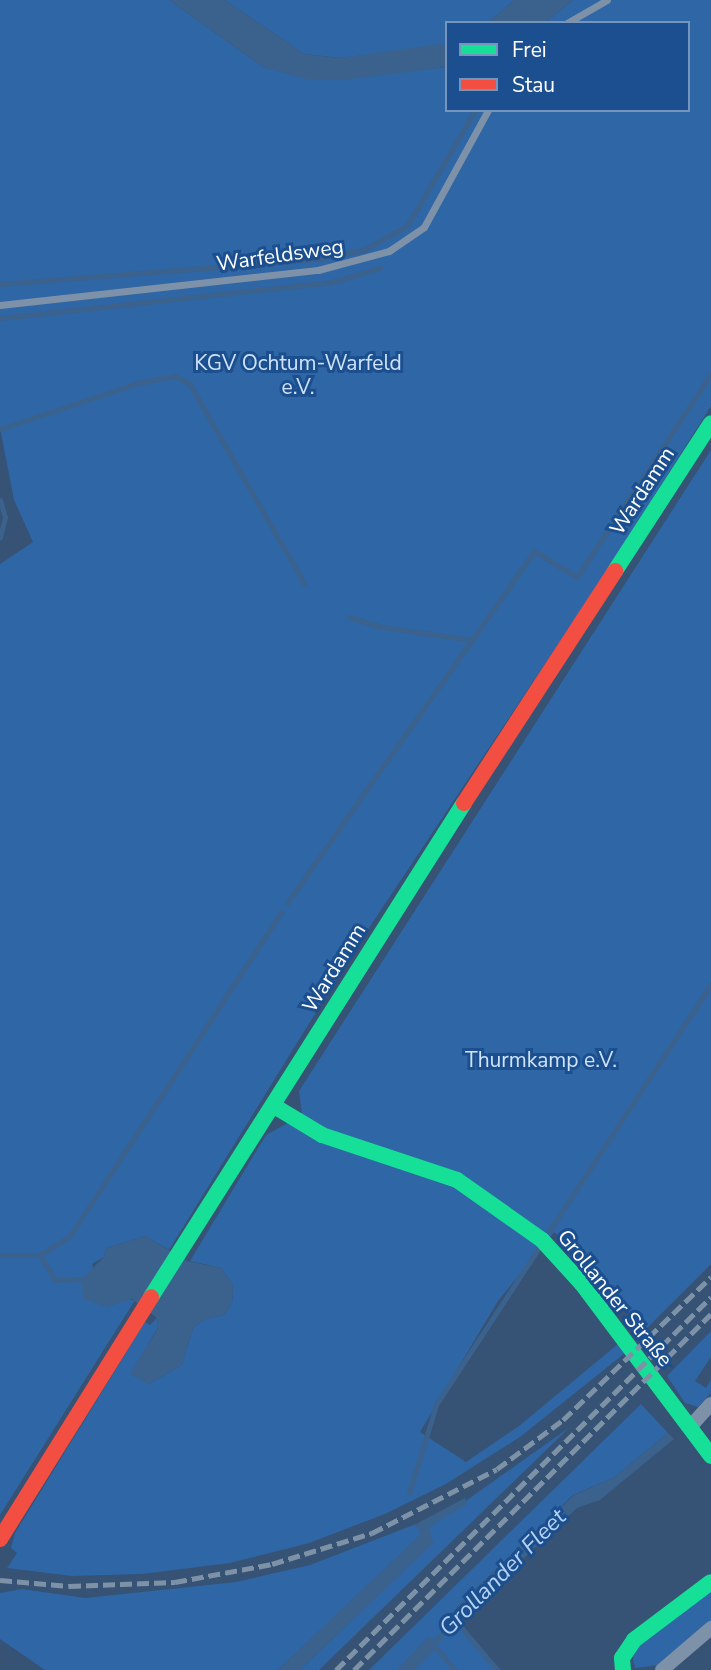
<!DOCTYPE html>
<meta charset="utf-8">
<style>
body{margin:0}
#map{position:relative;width:711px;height:1670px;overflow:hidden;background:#365274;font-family:"Nunito Sans",sans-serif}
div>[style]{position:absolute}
.green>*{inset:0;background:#2f66a5}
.water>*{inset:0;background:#3b618d}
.stream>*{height:5px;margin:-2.5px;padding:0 2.5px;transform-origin:2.5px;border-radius:2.5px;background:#3b618d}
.lane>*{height:7px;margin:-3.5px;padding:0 3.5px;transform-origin:3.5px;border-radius:3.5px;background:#7d92a8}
.street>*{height:14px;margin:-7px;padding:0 7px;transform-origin:7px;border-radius:7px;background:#7d92a8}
.fast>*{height:16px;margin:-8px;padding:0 8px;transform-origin:8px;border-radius:8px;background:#16e098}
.jam>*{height:16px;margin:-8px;padding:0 8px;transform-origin:8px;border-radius:8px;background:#f24e42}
.rail>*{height:5px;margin-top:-2.5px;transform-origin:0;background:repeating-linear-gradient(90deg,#7e92a7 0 12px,transparent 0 17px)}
span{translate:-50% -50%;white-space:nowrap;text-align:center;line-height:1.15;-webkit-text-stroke:6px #1b4f8f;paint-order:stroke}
.street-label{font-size:21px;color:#fff}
.park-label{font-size:21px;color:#cfe3fa}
.water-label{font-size:23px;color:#b5d3f5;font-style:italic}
.legend{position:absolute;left:445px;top:21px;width:245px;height:91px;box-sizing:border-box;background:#1b4f8f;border:2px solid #7695bc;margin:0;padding:9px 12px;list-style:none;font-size:21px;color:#fff}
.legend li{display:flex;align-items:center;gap:14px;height:35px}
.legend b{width:35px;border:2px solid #7695bc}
</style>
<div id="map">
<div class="green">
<i style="clip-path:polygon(0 0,169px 0,265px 68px,390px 73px,447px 67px,447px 110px,688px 110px,688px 23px,545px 23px,573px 0,711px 0,711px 406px,608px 569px,357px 946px,169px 1250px,145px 1236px,106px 1248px,104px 1257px,92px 1264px,107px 1307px,123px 1299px,135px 1300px,0 1515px,0 564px,33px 542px,14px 500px,0 428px)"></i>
<i style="clip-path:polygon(225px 0,515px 0,487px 23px,447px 23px,447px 46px,340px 58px,304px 54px)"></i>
<i style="clip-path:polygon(711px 450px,711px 1264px,643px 1332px,635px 1328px,631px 1315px,581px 1254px,554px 1232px,498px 1301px,420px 1432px,466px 1462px,519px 1426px,618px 1344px,625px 1353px,520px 1437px,446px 1484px,385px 1514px,309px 1543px,230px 1563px,142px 1574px,72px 1576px,7px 1568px,17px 1553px,11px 1548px,15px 1533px,145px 1322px,150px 1325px,157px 1318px,158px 1327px,131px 1374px,149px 1384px,182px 1365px,193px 1328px,205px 1319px,224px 1315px,232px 1303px,233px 1285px,221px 1268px,190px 1261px,266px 1135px,302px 1115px,299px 1091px)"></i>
<i style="clip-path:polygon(711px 1331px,711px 1357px,695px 1381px,706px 1388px,711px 1380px,711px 1393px,698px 1407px,685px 1403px,667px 1376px)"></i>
<i style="clip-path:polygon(641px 1404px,668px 1433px,613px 1478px,573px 1495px,455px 1609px,453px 1616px,501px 1670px,369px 1670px)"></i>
<i style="clip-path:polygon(570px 1427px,319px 1670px,300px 1670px,350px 1622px,429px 1527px)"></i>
<i style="clip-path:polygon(416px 1524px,421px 1535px,278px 1670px,45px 1670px,0 1639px,0 1593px,22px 1589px,85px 1598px,236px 1582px,310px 1565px)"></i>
<i style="clip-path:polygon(711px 1588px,711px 1623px,660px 1665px,635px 1668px,631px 1650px)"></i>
</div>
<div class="water">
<i style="clip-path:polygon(169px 0,225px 0,304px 54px,340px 58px,441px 44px,447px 46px,447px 67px,342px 80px,307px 79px,265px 68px)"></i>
<i style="clip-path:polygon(515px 0,573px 0,545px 23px,487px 23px)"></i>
<i style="clip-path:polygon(145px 1236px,187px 1261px,221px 1268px,233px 1285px,232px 1303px,224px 1315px,205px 1319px,193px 1328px,182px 1365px,149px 1384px,130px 1374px,158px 1328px,157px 1318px,132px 1299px,107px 1307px,83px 1299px,82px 1279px,104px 1257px,106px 1248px)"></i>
<i style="clip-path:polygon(668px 1433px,674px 1439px,600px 1500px,577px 1508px,457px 1621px,453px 1616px,455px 1609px,574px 1495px,613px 1478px)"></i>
<i style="clip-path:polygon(465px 1498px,467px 1504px,429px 1527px,433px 1543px,300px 1670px,278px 1670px,420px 1535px,416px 1524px)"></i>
<i style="clip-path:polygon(428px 1637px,439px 1643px,433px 1652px,414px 1670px,397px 1670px)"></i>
</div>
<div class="stream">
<i style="left:0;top:284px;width:320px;rotate:-4.5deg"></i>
<i style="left:319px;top:259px;width:45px;rotate:-11.6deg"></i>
<i style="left:363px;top:250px;width:50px;rotate:-28.6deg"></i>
<i style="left:407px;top:226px;width:134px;rotate:-59.6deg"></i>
<i style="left:0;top:318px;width:334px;rotate:-6.2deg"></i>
<i style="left:332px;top:282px;width:50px;rotate:-16.3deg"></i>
<i style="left:0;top:429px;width:145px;rotate:-18.4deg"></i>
<i style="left:138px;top:383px;width:38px;rotate:-11deg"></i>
<i style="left:175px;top:376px;width:16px;rotate:27deg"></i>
<i style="left:189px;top:383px;width:231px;rotate:60.1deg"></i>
<i style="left:0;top:500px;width:18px;rotate:74deg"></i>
<i style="left:5px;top:517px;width:21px;rotate:104deg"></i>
<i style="left:349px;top:617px;width:34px;rotate:17deg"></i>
<i style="left:382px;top:627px;width:91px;rotate:8.2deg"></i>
<i style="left:287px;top:903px;width:430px;rotate:-54.9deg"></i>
<i style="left:534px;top:551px;width:50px;rotate:31.2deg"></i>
<i style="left:577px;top:577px;width:243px;rotate:-56.6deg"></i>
<i style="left:549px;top:1231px;width:295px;rotate:-56.7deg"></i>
<i style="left:0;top:1255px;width:40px"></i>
<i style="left:40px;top:1255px;width:29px;rotate:59deg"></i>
<i style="left:55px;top:1280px;width:27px;rotate:-2deg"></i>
<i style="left:40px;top:1255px;width:36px;rotate:-32deg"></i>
<i style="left:70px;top:1236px;width:387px;rotate:-56.9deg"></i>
<i style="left:409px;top:1493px;width:92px;rotate:-72.9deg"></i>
<i style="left:436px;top:1405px;width:186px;rotate:-56.8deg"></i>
<i style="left:456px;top:1621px;width:64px;rotate:50.1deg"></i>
<i style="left:433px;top:1644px;width:34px;rotate:50deg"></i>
<i style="left:431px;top:1646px;width:42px;rotate:-46.9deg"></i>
</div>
<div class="lane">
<i style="left:567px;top:23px;width:46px;rotate:-29.9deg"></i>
<i style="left:0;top:305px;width:320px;rotate:-6.3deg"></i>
<i style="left:318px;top:270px;width:73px;rotate:-15deg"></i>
<i style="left:389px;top:251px;width:42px;rotate:-34.4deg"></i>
<i style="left:424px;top:227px;width:133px;rotate:-61.3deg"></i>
</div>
<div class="street">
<i style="left:690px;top:1427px;width:31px;rotate:-48deg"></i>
<i style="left:662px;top:1670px;width:65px;rotate:-40.6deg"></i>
</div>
<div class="fast">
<i style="left:615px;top:571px;width:176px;rotate:-57deg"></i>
<i style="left:274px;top:1106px;width:56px;rotate:31.1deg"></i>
<i style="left:322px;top:1135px;width:142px;rotate:18.4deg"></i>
<i style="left:457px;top:1180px;width:104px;rotate:35.2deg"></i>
<i style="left:542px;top:1240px;width:59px;rotate:47.7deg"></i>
<i style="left:582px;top:1284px;width:215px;rotate:53.1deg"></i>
<i style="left:151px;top:1297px;width:585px;rotate:-57.64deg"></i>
<i style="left:623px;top:1670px;width:12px;rotate:-95deg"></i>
<i style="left:622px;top:1658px;width:22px;rotate:-56deg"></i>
<i style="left:634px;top:1640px;width:96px;rotate:-37deg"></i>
</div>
<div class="jam">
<i style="left:464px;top:803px;width:277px;rotate:-56.9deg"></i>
<i style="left:0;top:1539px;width:285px;rotate:-58deg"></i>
</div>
<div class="rail">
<i style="left:0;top:1580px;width:69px;rotate:5deg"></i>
<i style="left:69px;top:1586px;width:106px;rotate:-2.2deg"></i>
<i style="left:175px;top:1582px;width:99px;rotate:-10.5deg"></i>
<i style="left:272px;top:1564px;width:105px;rotate:-17.2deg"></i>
<i style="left:372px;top:1533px;width:140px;rotate:-27.1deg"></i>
<i style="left:497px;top:1469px;width:82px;rotate:-36.6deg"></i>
<i style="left:563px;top:1420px;width:206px;rotate:-44deg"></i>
<i style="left:336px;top:1670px;width:529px;rotate:-44.85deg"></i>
<i style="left:354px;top:1670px;width:504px;rotate:-44.92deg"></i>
</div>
<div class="street-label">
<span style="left:280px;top:255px;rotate:-8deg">Warfeldsweg</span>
<span style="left:642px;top:491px;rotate:-57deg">Wardamm</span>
<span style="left:334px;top:968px;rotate:-58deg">Wardamm</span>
<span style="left:615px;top:1298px;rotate:51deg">Grollander Straße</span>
</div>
<div class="park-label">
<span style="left:298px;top:375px">KGV Ochtum-Warfeld<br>e.V.</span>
<span style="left:541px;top:1060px">Thurmkamp e.V.</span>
</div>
<div class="water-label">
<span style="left:503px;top:1573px;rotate:-45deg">Grollander Fleet</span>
</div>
<ul class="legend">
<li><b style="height:9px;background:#16e098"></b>Frei</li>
<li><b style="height:9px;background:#f24e42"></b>Stau</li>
</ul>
</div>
